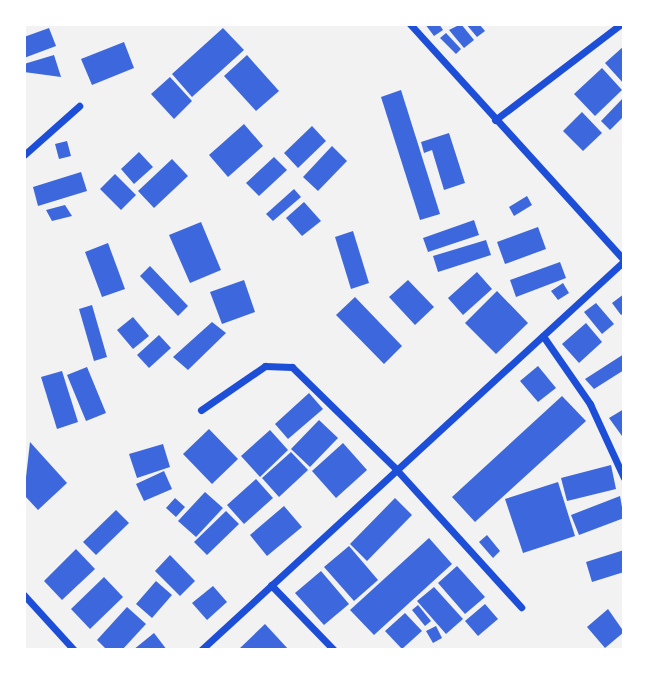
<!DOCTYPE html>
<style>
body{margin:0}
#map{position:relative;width:648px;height:674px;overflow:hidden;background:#f2f2f2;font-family:Lato,sans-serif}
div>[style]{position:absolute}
.building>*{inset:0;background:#3d67dc}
.minor>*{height:7px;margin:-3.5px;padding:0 3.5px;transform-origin:3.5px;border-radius:3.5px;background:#1d4ed8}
span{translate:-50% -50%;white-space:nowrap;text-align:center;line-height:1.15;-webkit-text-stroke:5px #fff;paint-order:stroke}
.frame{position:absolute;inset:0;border:26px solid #fff;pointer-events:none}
</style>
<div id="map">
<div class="building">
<i style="clip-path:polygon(425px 24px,439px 24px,443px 30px,434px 36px)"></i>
<i style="clip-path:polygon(461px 24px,474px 40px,464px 48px,449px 30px)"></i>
<i style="clip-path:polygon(466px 24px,479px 24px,485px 31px,477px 37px)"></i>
<i style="clip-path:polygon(49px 28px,56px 46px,24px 58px,24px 37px)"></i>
<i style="clip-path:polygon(223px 28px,244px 50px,192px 97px,172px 74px)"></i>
<i style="clip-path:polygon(446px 33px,461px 49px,456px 54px,440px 38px)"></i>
<i style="clip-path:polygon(124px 42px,134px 68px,92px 85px,81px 59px)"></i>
<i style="clip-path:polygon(624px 46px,624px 84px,605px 63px)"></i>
<i style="clip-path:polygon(54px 55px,61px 77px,24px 72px,24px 64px)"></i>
<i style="clip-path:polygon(247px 55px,279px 91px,256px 111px,224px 76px)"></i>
<i style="clip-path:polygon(602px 68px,622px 90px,595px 116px,574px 94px)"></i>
<i style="clip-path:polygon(170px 77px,192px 101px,174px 119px,151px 94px)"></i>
<i style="clip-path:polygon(401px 90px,440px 214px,420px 220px,381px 97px)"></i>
<i style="clip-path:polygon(624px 97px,624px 116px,610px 130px,601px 121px)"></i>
<i style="clip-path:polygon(582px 112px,602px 133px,583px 151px,563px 131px)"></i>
<i style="clip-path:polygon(244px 124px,263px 146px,228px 177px,209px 155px)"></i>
<i style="clip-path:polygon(312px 126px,326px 141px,298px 168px,284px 153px)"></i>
<i style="clip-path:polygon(449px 133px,465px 183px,444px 190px,432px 150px,424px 153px,421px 142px)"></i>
<i style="clip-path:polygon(67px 141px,71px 156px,59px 159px,55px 144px)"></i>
<i style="clip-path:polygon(332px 146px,347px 161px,318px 191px,303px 177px)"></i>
<i style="clip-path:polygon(139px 152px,153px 167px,134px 184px,121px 169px)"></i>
<i style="clip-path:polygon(274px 157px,287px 170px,259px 196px,246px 183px)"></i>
<i style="clip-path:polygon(172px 159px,188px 176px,154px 208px,138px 191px)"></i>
<i style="clip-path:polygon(81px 172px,87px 191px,38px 206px,33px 187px)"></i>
<i style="clip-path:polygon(115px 174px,136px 195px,121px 210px,100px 189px)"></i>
<i style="clip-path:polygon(294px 189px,301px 197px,273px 221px,266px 214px)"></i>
<i style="clip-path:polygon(527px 196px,532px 205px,514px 216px,509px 207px)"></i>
<i style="clip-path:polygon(304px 202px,321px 221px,302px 236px,286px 218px)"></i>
<i style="clip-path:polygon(65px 205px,72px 216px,52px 221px,46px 210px)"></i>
<i style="clip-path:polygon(474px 220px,479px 235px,428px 252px,423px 238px)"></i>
<i style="clip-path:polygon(201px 222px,221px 270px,190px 283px,169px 235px)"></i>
<i style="clip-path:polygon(538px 227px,546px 249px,505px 264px,497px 242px)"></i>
<i style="clip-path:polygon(353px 231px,369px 283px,351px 289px,335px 237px)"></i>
<i style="clip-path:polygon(486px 240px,491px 255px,438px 272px,433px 256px)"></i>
<i style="clip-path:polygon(108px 243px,125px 289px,102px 297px,85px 252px)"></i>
<i style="clip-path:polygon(560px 262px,566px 278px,516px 297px,510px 280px)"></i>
<i style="clip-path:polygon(150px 266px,188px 306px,178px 316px,140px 276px)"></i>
<i style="clip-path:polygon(477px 272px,492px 289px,463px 315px,448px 298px)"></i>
<i style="clip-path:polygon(244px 280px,255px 312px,222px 324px,210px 292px)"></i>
<i style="clip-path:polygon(408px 280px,434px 307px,415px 325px,389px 297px)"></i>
<i style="clip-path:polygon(563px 283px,569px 293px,558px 300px,551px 291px)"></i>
<i style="clip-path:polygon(497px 291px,528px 323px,496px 354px,465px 323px)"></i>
<i style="clip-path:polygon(624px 294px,624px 313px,621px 315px,612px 303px)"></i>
<i style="clip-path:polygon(355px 297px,402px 346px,384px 364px,336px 315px)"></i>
<i style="clip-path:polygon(596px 303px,614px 324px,602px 334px,584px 312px)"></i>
<i style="clip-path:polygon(92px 305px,107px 357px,94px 361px,79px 309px)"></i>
<i style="clip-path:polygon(133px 317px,149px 336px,133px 349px,117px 330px)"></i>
<i style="clip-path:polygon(212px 322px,226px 333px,188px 370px,173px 357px)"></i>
<i style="clip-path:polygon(586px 323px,602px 342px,579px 363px,562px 344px)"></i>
<i style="clip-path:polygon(159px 335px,171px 348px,149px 368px,137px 355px)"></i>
<i style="clip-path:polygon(624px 354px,624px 370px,594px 389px,585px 379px)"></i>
<i style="clip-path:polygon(538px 366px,556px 388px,538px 402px,520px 381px)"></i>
<i style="clip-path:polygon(87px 367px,106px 413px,86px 421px,67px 375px)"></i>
<i style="clip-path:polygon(62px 371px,78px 422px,57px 429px,41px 377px)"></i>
<i style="clip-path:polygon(309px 393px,323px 409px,288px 439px,275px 424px)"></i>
<i style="clip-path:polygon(562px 396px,586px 421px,475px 522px,452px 497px)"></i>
<i style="clip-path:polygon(624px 409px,624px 435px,622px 436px,609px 418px)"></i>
<i style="clip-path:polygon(319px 420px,338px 438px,310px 467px,291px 449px)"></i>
<i style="clip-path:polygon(209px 429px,238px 459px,212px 484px,183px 454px)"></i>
<i style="clip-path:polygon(270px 430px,288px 450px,260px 477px,241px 456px)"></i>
<i style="clip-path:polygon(30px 442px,67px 483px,38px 510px,24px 495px)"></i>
<i style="clip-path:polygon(343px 443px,367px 470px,336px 498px,312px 471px)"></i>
<i style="clip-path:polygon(163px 444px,170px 467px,137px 478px,129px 454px)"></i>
<i style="clip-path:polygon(291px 452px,308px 470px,279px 497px,262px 478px)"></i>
<i style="clip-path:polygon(611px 465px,616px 489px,567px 501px,561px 478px)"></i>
<i style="clip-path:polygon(164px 471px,172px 489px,144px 501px,136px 484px)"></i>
<i style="clip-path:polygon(256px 479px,273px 498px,244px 524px,227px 505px)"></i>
<i style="clip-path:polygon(558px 482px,575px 536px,523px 553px,505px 499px)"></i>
<i style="clip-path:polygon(205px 492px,223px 508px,196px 537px,178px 521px)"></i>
<i style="clip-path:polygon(620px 496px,624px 518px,579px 535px,571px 515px)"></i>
<i style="clip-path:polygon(175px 498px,185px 507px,176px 517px,166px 508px)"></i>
<i style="clip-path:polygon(395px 498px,412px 515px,367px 561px,350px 544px)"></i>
<i style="clip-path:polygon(284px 506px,302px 527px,267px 556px,250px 535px)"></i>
<i style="clip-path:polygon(116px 510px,129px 523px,96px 555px,83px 542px)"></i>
<i style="clip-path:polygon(226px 511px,239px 524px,207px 555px,194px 542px)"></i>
<i style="clip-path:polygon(487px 535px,500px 551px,493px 558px,479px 542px)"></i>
<i style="clip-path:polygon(429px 538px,452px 564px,374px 635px,350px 610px)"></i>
<i style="clip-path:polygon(349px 546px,378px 580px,354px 601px,324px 567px)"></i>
<i style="clip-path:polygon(76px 549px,95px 569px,62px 600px,44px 581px)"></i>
<i style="clip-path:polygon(624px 550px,624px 572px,592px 582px,586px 562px)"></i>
<i style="clip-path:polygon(170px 555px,195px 581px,180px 596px,155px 571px)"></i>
<i style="clip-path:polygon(457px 566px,485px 597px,465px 614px,438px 583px)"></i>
<i style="clip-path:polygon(321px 571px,349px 604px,324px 625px,295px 593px)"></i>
<i style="clip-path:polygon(104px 577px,123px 597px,90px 629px,71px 609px)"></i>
<i style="clip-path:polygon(156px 581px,172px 595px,152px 618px,136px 604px)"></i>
<i style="clip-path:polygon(213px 586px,227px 602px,207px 620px,192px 603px)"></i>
<i style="clip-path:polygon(434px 587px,463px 619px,446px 634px,417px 601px)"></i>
<i style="clip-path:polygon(485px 604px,498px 619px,478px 636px,465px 621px)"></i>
<i style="clip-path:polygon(418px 605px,431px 621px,425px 626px,412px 610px)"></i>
<i style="clip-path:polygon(127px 607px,146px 624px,122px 650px,107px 650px,97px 640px)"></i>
<i style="clip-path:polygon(608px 609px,624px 632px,605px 648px,587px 627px)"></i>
<i style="clip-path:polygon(405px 613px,422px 631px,402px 649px,385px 631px)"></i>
<i style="clip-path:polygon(265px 624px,289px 650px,238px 650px)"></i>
<i style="clip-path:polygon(436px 626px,442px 638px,433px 643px,426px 631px)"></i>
<i style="clip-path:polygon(154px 633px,167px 650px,133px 650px)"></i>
</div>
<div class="minor">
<i style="left:410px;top:24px;width:319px;rotate:47.8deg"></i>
<i style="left:495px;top:120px;width:158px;rotate:-37.3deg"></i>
<i style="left:24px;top:155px;width:74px;rotate:-41.7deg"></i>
<i style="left:543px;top:336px;width:83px;rotate:55.3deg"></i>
<i style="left:590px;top:404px;width:81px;rotate:65.3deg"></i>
<i style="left:201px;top:410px;width:78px;rotate:-34.5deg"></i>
<i style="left:265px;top:366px;width:27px;rotate:2deg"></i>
<i style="left:292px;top:367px;width:144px;rotate:44.4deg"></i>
<i style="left:395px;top:468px;width:188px;rotate:47.8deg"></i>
<i style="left:271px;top:585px;width:91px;rotate:45.9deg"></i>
<i style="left:24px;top:595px;width:74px;rotate:47.7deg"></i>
<i style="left:201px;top:650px;width:575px;rotate:-42.6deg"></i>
</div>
<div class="frame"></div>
</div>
